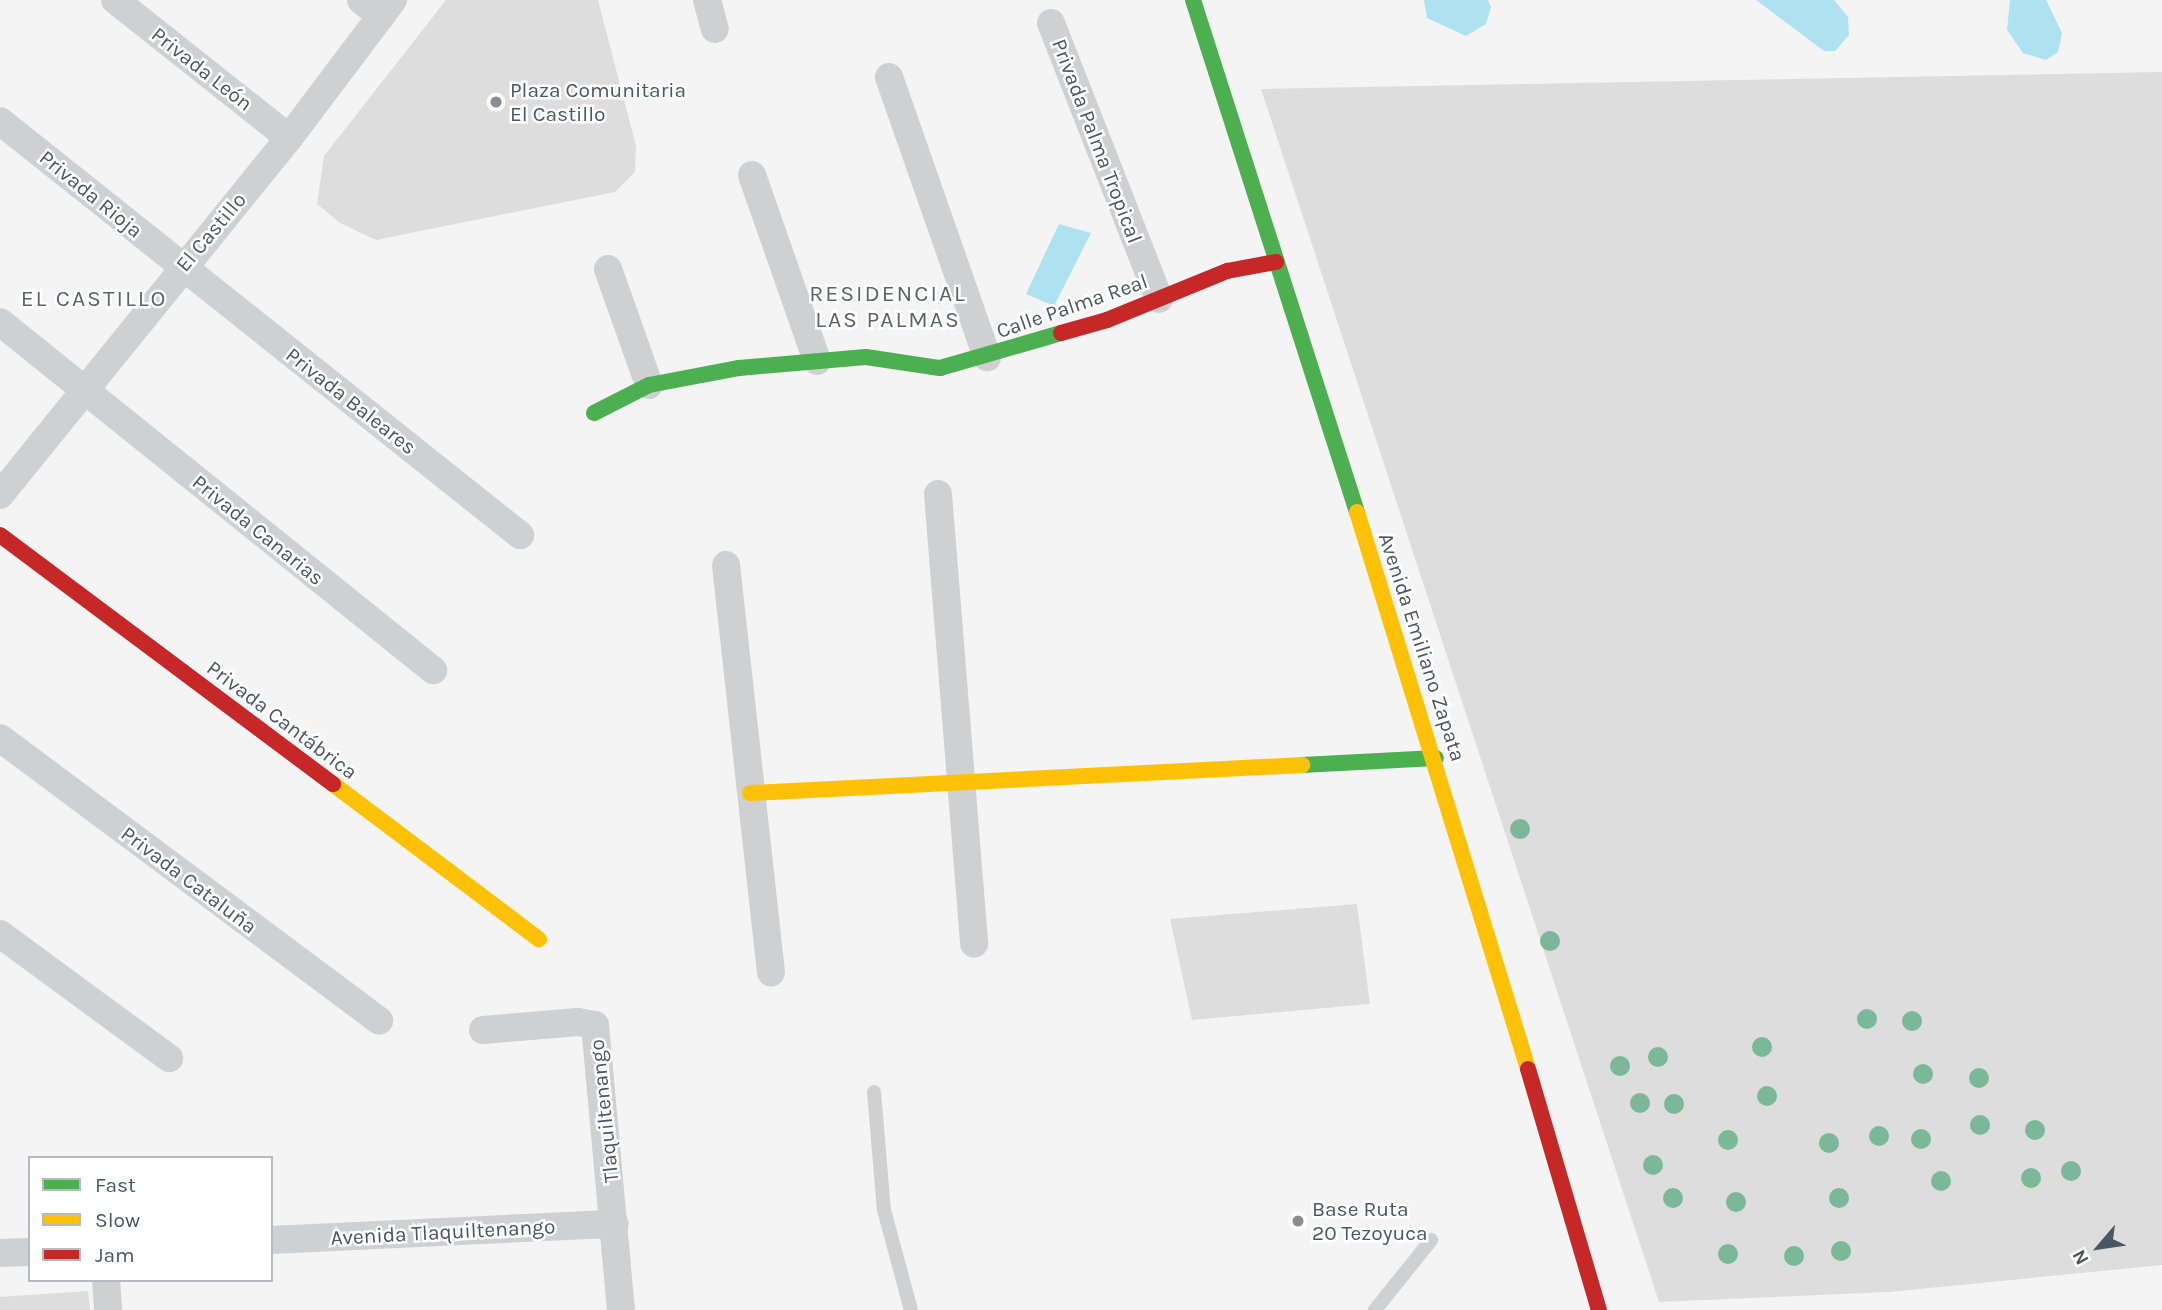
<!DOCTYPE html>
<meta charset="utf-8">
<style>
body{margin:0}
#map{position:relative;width:2162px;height:1310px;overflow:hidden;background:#f4f4f4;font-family:Karla,sans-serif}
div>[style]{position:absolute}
.water>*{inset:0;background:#aee2f0}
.building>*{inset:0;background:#ddddde}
.lane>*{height:14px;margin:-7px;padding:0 7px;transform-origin:7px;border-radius:7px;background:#ced0d2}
.street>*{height:28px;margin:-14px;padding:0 14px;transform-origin:14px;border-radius:14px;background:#ced0d2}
.fast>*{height:16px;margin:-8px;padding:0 8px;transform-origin:8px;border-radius:8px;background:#4caf50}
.slow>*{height:16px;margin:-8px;padding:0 8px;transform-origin:8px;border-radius:8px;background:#ffc107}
.jam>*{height:16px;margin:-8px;padding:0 8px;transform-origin:8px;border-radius:8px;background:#c62828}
.trees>*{width:20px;height:20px;margin:-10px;border-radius:50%;background:#7ab899}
.dots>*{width:19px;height:19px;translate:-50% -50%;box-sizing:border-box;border:4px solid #fff;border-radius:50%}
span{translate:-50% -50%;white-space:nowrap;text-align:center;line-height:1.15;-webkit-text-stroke:5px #fff;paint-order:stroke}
.street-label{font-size:21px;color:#4a5661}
.poi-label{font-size:21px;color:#4a5661}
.left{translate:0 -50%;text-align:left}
.neighbourhood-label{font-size:23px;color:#5f6368;letter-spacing:2px}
.legend{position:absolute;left:28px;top:1156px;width:245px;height:126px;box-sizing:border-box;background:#fff;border:2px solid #b7bbc0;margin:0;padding:9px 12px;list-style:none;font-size:21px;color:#4a5661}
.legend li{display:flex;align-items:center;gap:14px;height:35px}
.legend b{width:35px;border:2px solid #b7bbc0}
.north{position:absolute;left:2064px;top:1212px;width:70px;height:70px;-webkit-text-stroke:5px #fff;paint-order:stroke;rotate:241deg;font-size:19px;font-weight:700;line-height:28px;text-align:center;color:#4a5661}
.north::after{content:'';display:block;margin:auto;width:24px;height:32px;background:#4a5661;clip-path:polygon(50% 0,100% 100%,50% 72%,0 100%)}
</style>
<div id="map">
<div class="water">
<i style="clip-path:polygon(1424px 0,1488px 0,1491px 7px,1486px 24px,1466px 36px,1427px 18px)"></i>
<i style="clip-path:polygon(1756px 0,1834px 0,1848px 17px,1849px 35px,1835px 51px,1824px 51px)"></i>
<i style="clip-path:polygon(2010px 0,2046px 0,2062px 33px,2058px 52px,2046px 60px,2023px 53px,2007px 30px)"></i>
<i style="clip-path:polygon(1059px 224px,1091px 233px,1054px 306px,1026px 294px)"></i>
</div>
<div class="building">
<i style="clip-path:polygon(446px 0,598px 0,636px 146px,635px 172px,615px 192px,376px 240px,340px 223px,317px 204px,324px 156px)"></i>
<i style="clip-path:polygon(2162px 72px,2162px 1265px,1889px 1292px,1659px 1302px,1261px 89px)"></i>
<i style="clip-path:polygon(1357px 904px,1370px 1004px,1192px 1020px,1170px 919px)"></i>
<i style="clip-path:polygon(88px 1291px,90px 1310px,0 1310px,0 1297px)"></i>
</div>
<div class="lane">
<i style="left:874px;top:1092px;width:118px;rotate:85.2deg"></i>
<i style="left:884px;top:1210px;width:104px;rotate:74.9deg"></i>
<i style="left:1375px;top:1310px;width:90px;rotate:-51.3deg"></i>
</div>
<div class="street">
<i style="left:115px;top:0;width:222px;rotate:38.4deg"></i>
<i style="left:361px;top:0;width:26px;rotate:39deg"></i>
<i style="left:707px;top:0;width:30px;rotate:75deg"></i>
<i style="left:1051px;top:23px;width:296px;rotate:68.6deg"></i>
<i style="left:889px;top:77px;width:297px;rotate:70.7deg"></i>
<i style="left:0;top:121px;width:665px;rotate:38.53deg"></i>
<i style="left:752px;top:175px;width:197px;rotate:70.7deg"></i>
<i style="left:608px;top:269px;width:123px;rotate:70.5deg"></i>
<i style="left:0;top:322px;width:556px;rotate:38.79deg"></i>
<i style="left:938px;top:494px;width:451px;rotate:85.4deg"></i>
<i style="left:0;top:495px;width:459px;rotate:-51deg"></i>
<i style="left:289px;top:138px;width:173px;rotate:-53deg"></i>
<i style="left:726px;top:565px;width:410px;rotate:83.7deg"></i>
<i style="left:0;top:738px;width:473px;rotate:36.7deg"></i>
<i style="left:0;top:934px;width:210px;rotate:36.3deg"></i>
<i style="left:483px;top:1030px;width:95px;rotate:-4.8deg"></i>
<i style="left:578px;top:1022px;width:17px;rotate:10deg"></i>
<i style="left:595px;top:1025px;width:286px;rotate:84.8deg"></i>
<i style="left:271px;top:1240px;width:344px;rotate:-2.7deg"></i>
<i style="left:0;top:1253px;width:30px;rotate:-2deg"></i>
<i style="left:106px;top:1280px;width:30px;rotate:86deg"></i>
</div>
<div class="fast">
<i style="left:1193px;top:0;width:538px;rotate:72.24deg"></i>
<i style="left:594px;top:413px;width:62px;rotate:-27deg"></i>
<i style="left:649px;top:385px;width:92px;rotate:-10.7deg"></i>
<i style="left:739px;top:368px;width:127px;rotate:-5deg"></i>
<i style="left:866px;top:357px;width:75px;rotate:8.5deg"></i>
<i style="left:940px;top:368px;width:126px;rotate:-16.1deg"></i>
<i style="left:1302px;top:765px;width:134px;rotate:-3deg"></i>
</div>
<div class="slow">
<i style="left:1357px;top:512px;width:583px;rotate:72.93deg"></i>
<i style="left:333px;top:784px;width:258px;rotate:37deg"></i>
<i style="left:750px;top:793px;width:553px;rotate:-2.9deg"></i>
</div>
<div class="jam">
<i style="left:1061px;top:333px;width:48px;rotate:-15.8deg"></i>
<i style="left:1107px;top:320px;width:130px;rotate:-22.2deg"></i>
<i style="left:1227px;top:271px;width:50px;rotate:-10.4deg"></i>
<i style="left:0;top:535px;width:416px;rotate:36.8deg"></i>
<i style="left:1528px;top:1069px;width:251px;rotate:73.6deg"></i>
</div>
<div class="trees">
<i style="left:1520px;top:829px"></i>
<i style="left:1550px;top:941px"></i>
<i style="left:1867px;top:1019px"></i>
<i style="left:1912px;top:1021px"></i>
<i style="left:1762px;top:1047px"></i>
<i style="left:1658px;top:1057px"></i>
<i style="left:1620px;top:1066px"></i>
<i style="left:1923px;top:1074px"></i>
<i style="left:1979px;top:1078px"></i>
<i style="left:1767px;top:1096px"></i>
<i style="left:1640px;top:1103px"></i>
<i style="left:1674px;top:1104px"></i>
<i style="left:1980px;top:1125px"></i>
<i style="left:2035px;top:1130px"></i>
<i style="left:1879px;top:1136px"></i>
<i style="left:1921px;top:1139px"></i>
<i style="left:1728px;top:1140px"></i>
<i style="left:1829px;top:1143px"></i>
<i style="left:1653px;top:1165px"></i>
<i style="left:2071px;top:1171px"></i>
<i style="left:2031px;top:1178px"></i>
<i style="left:1941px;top:1181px"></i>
<i style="left:1673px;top:1198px"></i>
<i style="left:1839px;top:1198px"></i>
<i style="left:1736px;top:1202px"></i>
<i style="left:1841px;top:1251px"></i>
<i style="left:1728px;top:1254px"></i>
<i style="left:1794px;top:1256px"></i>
</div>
<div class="dots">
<i style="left:496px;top:102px;background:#868d94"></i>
<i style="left:1298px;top:1221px;background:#868d94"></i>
</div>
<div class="street-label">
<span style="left:202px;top:69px;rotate:38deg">Privada León</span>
<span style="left:1097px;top:141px;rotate:69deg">Privada Palma Tropical</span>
<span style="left:91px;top:194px;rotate:39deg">Privada Rioja</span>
<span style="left:211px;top:232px;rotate:-50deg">El Castillo</span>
<span style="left:1072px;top:306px;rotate:-19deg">Calle Palma Real</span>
<span style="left:351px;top:401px;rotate:38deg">Privada Baleares</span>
<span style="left:258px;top:530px;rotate:39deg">Privada Canarias</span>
<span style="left:1422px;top:647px;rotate:72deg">Avenida Emiliano Zapata</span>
<span style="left:282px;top:720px;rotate:37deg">Privada Cantábrica</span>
<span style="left:189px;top:880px;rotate:37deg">Privada Cataluña</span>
<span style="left:604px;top:1111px;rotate:-96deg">Tlaquiltenango</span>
<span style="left:443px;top:1232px;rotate:-3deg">Avenida Tlaquiltenango</span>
</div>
<div class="poi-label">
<span class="left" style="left:510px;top:102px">Plaza Comunitaria<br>El Castillo</span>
<span class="left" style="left:1312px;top:1221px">Base Ruta<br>20 Tezoyuca</span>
</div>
<div class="neighbourhood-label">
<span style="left:888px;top:307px">RESIDENCIAL<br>LAS PALMAS</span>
<span style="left:94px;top:299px">EL CASTILLO</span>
</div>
<ul class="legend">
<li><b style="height:9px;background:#4caf50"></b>Fast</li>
<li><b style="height:9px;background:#ffc107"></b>Slow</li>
<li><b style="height:9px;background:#c62828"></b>Jam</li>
</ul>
<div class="north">N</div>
</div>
